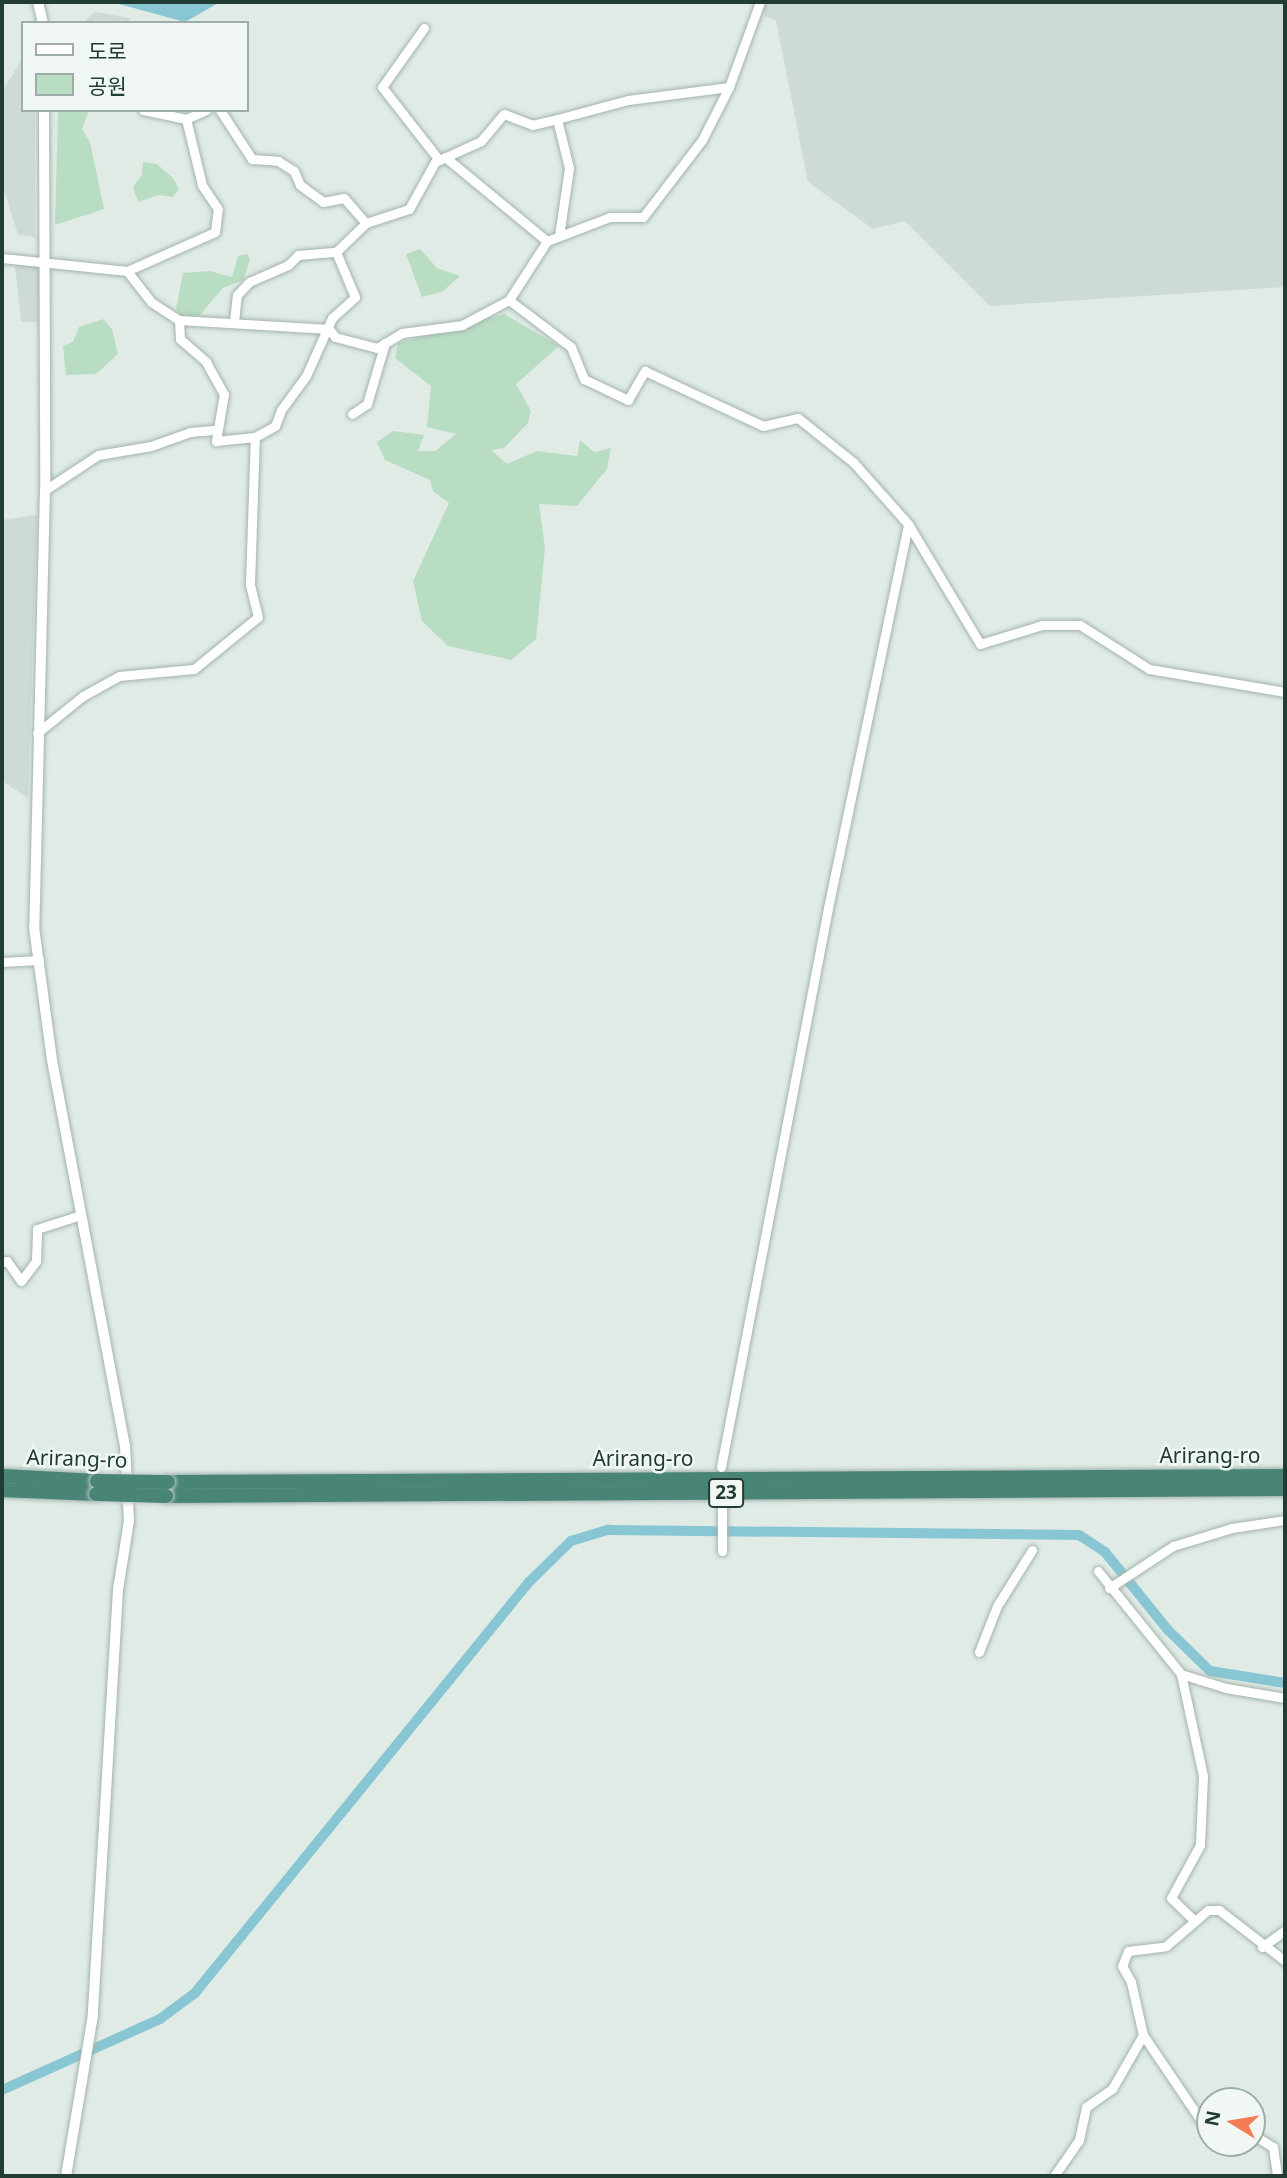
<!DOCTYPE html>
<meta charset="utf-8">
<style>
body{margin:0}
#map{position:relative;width:1287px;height:2178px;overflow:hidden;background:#e0ebe6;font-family:"Noto Sans","Noto Sans KR",sans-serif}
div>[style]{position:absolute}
.built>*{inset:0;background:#cedbd5}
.green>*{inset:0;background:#b8ddc3}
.water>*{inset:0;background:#87c6d2}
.canal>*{height:10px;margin:-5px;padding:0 5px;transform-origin:5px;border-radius:5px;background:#87c6d2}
.roads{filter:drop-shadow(0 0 2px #a3b3ad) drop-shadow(0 0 2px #a3b3ad)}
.minor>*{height:9px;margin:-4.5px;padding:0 4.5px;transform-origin:4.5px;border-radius:4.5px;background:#fff}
.tertiary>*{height:10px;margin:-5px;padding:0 5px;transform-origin:5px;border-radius:5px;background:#fff}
.trunk>*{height:14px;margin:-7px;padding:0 7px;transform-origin:7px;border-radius:7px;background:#488577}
.bridges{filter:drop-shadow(0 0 2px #c1c8c6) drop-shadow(0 0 2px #c1c8c6)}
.trunk-bridge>*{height:14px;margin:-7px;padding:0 7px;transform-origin:7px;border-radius:7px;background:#488577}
span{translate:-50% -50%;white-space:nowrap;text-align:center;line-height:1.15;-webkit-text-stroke:5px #f1f8f4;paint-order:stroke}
.shield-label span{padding:2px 5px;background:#f1f8f4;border:2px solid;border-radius:5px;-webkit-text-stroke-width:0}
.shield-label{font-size:19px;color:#213c35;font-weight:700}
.street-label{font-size:21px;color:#213c35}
.frame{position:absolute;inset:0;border:4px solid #213c35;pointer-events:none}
.legend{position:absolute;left:21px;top:21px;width:228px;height:91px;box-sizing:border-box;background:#f1f8f4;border:2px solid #9eada8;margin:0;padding:9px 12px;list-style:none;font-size:21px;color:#213c35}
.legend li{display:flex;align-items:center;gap:14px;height:35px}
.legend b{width:35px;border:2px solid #9eada8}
.north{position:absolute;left:1196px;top:2087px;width:70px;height:70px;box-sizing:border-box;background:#f1f8f4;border:2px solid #9eada8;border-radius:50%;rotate:281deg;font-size:19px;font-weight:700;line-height:28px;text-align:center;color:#213c35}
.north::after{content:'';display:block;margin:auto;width:24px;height:32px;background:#f47d55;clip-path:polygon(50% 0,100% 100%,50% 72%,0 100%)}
</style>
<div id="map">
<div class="built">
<i style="clip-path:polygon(760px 2px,1285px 2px,1285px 287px,990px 306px,905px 221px,873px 229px,808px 182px,776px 21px,765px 16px)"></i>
<i style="clip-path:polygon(95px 12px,130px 18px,128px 23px,82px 23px)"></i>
<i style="clip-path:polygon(23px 57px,23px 110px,35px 110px,35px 237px,18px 235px,2px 184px,2px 92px)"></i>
<i style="clip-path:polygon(20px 263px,41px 263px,41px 322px,21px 322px,15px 265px)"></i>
<i style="clip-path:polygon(37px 515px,28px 798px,2px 781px,2px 520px)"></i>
</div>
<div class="green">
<i style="clip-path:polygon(58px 110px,89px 110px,82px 129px,90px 142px,104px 209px,55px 225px)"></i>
<i style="clip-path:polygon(143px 162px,157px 164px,173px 178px,179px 189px,173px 197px,158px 195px,138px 202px,133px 187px,142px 175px)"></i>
<i style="clip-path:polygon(420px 249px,437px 268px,460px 276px,443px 291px,422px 297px,406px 254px)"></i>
<i style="clip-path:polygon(247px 254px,250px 260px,243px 280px,223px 288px,199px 316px,182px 317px,176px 309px,183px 273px,210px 271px,232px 277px,238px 256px)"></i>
<i style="clip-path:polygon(504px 314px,559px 346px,516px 384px,531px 411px,528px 423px,504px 448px,491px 450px,507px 464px,537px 451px,577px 456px,580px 440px,594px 452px,611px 448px,607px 469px,577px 506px,539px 504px,545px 548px,536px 639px,511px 660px,448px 646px,422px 621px,413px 581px,449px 503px,433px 491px,430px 480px,385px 460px,377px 442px,393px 431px,424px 435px,418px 451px,435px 451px,456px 434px,427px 427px,431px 386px,395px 358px,398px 343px)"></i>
<i style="clip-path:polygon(103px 319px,112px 329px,118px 354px,96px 374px,66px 375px,63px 346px,73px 342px,79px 327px)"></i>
</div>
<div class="water">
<i style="clip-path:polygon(112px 2px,220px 2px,185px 22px)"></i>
</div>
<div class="canal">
<i style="left:2px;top:2090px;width:173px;rotate:-24.2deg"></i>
<i style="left:160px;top:2019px;width:44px;rotate:-36.6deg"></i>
<i style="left:195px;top:1993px;width:530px;rotate:-50.9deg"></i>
<i style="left:529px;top:1582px;width:59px;rotate:-44.3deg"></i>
<i style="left:571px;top:1541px;width:39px;rotate:-17deg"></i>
<i style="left:608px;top:1530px;width:471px;rotate:0.6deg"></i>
<i style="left:1079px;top:1535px;width:31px;rotate:33deg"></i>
<i style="left:1105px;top:1552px;width:100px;rotate:51.1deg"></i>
<i style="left:1168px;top:1630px;width:59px;rotate:44.3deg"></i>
<i style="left:1210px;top:1671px;width:76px;rotate:9.1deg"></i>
</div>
<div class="roads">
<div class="minor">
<i style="left:424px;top:28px;width:72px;rotate:125.4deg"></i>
<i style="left:382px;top:87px;width:93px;rotate:52deg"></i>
<i style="left:143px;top:110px;width:44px;rotate:11.8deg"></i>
<i style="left:186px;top:119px;width:22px;rotate:-24deg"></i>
<i style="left:220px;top:110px;width:59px;rotate:56.9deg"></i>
<i style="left:252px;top:159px;width:26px;rotate:4deg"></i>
<i style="left:278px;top:161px;width:19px;rotate:32deg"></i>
<i style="left:294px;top:171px;width:15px;rotate:67deg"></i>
<i style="left:300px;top:185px;width:29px;rotate:36deg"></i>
<i style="left:323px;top:202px;width:21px;rotate:-11deg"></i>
<i style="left:344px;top:198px;width:33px;rotate:49deg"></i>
<i style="left:366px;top:223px;width:45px;rotate:-18deg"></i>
<i style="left:409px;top:209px;width:54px;rotate:-61deg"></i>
<i style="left:435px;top:162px;width:51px;rotate:-24.5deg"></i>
<i style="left:481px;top:141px;width:35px;rotate:-50deg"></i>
<i style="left:504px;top:114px;width:30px;rotate:21deg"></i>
<i style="left:532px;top:125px;width:26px;rotate:-13deg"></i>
<i style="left:445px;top:157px;width:132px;rotate:39.5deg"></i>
<i style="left:559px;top:236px;width:69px;rotate:-81.6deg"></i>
<i style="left:569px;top:168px;width:50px;rotate:-103.8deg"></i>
<i style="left:557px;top:119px;width:73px;rotate:-15deg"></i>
<i style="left:628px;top:100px;width:102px;rotate:-7.3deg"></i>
<i style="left:2px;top:258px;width:126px;rotate:5.9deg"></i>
<i style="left:127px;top:271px;width:39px;rotate:52deg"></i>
<i style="left:151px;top:302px;width:33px;rotate:33deg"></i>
<i style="left:179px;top:320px;width:150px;rotate:3.4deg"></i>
<i style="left:329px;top:329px;width:10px;rotate:53deg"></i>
<i style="left:335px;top:337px;width:43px;rotate:14.7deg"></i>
<i style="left:377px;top:348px;width:29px;rotate:-31deg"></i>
<i style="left:402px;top:333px;width:61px;rotate:-7.6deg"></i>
<i style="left:462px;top:325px;width:53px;rotate:-28deg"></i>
<i style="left:509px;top:300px;width:70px;rotate:-57.2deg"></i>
<i style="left:547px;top:241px;width:67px;rotate:-20.9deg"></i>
<i style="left:610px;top:217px;width:33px"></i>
<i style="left:643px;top:217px;width:97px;rotate:-52.5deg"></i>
<i style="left:702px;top:140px;width:59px;rotate:-63deg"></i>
<i style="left:729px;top:87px;width:90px;rotate:-70deg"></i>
<i style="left:127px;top:271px;width:96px;rotate:-23.9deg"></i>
<i style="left:215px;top:232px;width:23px;rotate:-83deg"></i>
<i style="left:218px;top:209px;width:29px;rotate:-124deg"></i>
<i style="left:202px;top:185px;width:68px;rotate:-103.6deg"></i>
<i style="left:509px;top:300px;width:78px;rotate:37.2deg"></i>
<i style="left:571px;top:347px;width:35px;rotate:68deg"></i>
<i style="left:584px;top:379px;width:49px;rotate:25.5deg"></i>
<i style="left:628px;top:400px;width:34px;rotate:-60deg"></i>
<i style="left:645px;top:371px;width:130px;rotate:25deg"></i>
<i style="left:763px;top:426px;width:36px;rotate:-13deg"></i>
<i style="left:798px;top:418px;width:72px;rotate:38.8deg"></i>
<i style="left:854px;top:463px;width:81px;rotate:48.5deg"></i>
<i style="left:908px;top:524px;width:140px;rotate:59deg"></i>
<i style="left:980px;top:644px;width:65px;rotate:-17deg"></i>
<i style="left:1042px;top:625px;width:38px"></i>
<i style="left:1080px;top:625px;width:82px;rotate:32.5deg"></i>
<i style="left:1149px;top:669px;width:138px;rotate:9.6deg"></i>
<i style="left:179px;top:320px;width:19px;rotate:87deg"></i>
<i style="left:180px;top:339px;width:35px;rotate:41deg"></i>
<i style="left:206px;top:362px;width:37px;rotate:61deg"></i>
<i style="left:224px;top:394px;width:48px;rotate:99.7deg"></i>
<i style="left:216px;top:441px;width:39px;rotate:-6deg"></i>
<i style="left:255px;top:437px;width:23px;rotate:-29deg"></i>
<i style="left:275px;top:426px;width:17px;rotate:-69deg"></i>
<i style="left:281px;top:410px;width:42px;rotate:-53.7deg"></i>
<i style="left:306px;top:376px;width:64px;rotate:-65.9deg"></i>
<i style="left:332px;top:318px;width:31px;rotate:-42deg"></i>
<i style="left:355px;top:297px;width:49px;rotate:-112.9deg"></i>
<i style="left:234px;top:322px;width:27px;rotate:-84deg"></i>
<i style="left:237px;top:295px;width:18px;rotate:-47deg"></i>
<i style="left:249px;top:282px;width:43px;rotate:-23.6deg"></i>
<i style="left:288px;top:265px;width:14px;rotate:-45deg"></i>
<i style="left:298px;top:255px;width:38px;rotate:-5deg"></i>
<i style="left:336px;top:252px;width:42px;rotate:-44deg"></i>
<i style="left:352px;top:414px;width:18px;rotate:-34deg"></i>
<i style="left:367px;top:404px;width:64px;rotate:-73.6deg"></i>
<i style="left:45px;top:490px;width:64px;rotate:-33.4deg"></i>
<i style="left:98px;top:455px;width:54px;rotate:-9.6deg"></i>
<i style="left:151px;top:446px;width:41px;rotate:-19.7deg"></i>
<i style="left:190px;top:432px;width:24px;rotate:-5deg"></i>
<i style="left:37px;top:733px;width:59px;rotate:-38.8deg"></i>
<i style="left:83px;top:696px;width:41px;rotate:-29.1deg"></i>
<i style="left:119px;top:676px;width:75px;rotate:-5.3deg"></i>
<i style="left:194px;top:669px;width:82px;rotate:-39.1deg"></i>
<i style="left:258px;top:617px;width:34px;rotate:-104deg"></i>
<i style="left:250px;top:584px;width:147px;rotate:-88.1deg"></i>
<i style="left:2px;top:962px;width:37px;rotate:-3deg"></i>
<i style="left:2px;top:1262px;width:5px;rotate:-11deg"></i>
<i style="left:7px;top:1261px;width:24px;rotate:55deg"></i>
<i style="left:21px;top:1281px;width:25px;rotate:-53deg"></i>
<i style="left:36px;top:1261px;width:32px;rotate:-88deg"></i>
<i style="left:37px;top:1229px;width:46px;rotate:-17.7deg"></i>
<i style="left:721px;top:1467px;width:569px;rotate:-79.16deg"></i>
<i style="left:828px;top:908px;width:392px;rotate:-78.2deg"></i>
<i style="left:722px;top:1502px;width:49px;rotate:90deg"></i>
<i style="left:1098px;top:1571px;width:132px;rotate:51.1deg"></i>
<i style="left:1181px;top:1674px;width:47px;rotate:17.3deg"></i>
<i style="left:1226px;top:1688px;width:60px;rotate:9.6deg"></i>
<i style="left:1109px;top:1588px;width:77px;rotate:-33.3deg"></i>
<i style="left:1173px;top:1546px;width:62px;rotate:-17deg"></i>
<i style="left:1232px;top:1528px;width:54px;rotate:-8.6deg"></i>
<i style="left:979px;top:1652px;width:49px;rotate:-68.6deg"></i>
<i style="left:997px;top:1606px;width:66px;rotate:-58deg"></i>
<i style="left:1181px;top:1674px;width:104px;rotate:77.8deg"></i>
<i style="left:1203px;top:1776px;width:69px;rotate:92.5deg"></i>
<i style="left:1200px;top:1845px;width:60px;rotate:118.7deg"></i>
<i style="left:1171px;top:1898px;width:33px;rotate:44deg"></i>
<i style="left:1262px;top:1947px;width:29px;rotate:-36deg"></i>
<i style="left:1210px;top:2126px;width:6px;rotate:-171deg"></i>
<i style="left:1204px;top:2125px;width:109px;rotate:-124.1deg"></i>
<i style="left:1143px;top:2035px;width:54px;rotate:-102.8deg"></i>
<i style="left:1131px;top:1982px;width:18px;rotate:-119deg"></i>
<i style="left:1122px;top:1966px;width:16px;rotate:-68deg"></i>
<i style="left:1128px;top:1951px;width:38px;rotate:-7deg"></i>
<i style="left:1166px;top:1946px;width:55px;rotate:-40.6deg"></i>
<i style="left:1208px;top:1910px;width:11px"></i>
<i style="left:1219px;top:1910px;width:83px;rotate:37.7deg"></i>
<i style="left:1252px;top:2134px;width:25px;rotate:32deg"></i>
<i style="left:1273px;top:2147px;width:29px;rotate:82deg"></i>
<i style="left:1054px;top:2176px;width:44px;rotate:-55.2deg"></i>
<i style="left:1079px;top:2140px;width:34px;rotate:-78deg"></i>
<i style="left:1086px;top:2107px;width:32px;rotate:-35deg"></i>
<i style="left:1112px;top:2089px;width:62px;rotate:-60.1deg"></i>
</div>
<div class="tertiary">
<i style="left:38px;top:2px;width:22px;rotate:77deg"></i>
<i style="left:44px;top:110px;width:380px;rotate:89.8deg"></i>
<i style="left:45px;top:490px;width:437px;rotate:91.4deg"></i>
<i style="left:34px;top:927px;width:134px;rotate:82.3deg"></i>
<i style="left:52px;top:1060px;width:392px;rotate:79.3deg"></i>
<i style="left:125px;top:1445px;width:76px;rotate:87deg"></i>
<i style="left:129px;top:1521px;width:70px;rotate:99.1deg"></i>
<i style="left:118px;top:1590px;width:426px;rotate:93.4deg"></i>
<i style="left:93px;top:2015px;width:163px;rotate:99.5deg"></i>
</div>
<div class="trunk">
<i style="left:2px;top:1476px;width:95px;rotate:3deg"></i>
<i style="left:168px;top:1482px;width:1117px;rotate:-0.31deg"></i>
<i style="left:2px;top:1490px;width:94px;rotate:2.4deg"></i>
<i style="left:166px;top:1496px;width:1119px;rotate:-0.36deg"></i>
</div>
</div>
<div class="bridges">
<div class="trunk-bridge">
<i style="left:97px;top:1481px;width:71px;rotate:0.8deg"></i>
<i style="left:96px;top:1494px;width:70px;rotate:1.6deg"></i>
</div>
</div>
<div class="shield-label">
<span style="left:726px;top:1493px">23</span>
</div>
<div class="street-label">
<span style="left:1210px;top:1455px">Arirang-ro</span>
<span style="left:77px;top:1458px;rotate:2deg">Arirang-ro</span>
<span style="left:643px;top:1458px">Arirang-ro</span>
</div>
<div class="frame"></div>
<ul class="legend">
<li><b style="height:9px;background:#fff"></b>도로</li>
<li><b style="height:19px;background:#b8ddc3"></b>공원</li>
</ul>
<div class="north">N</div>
</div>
